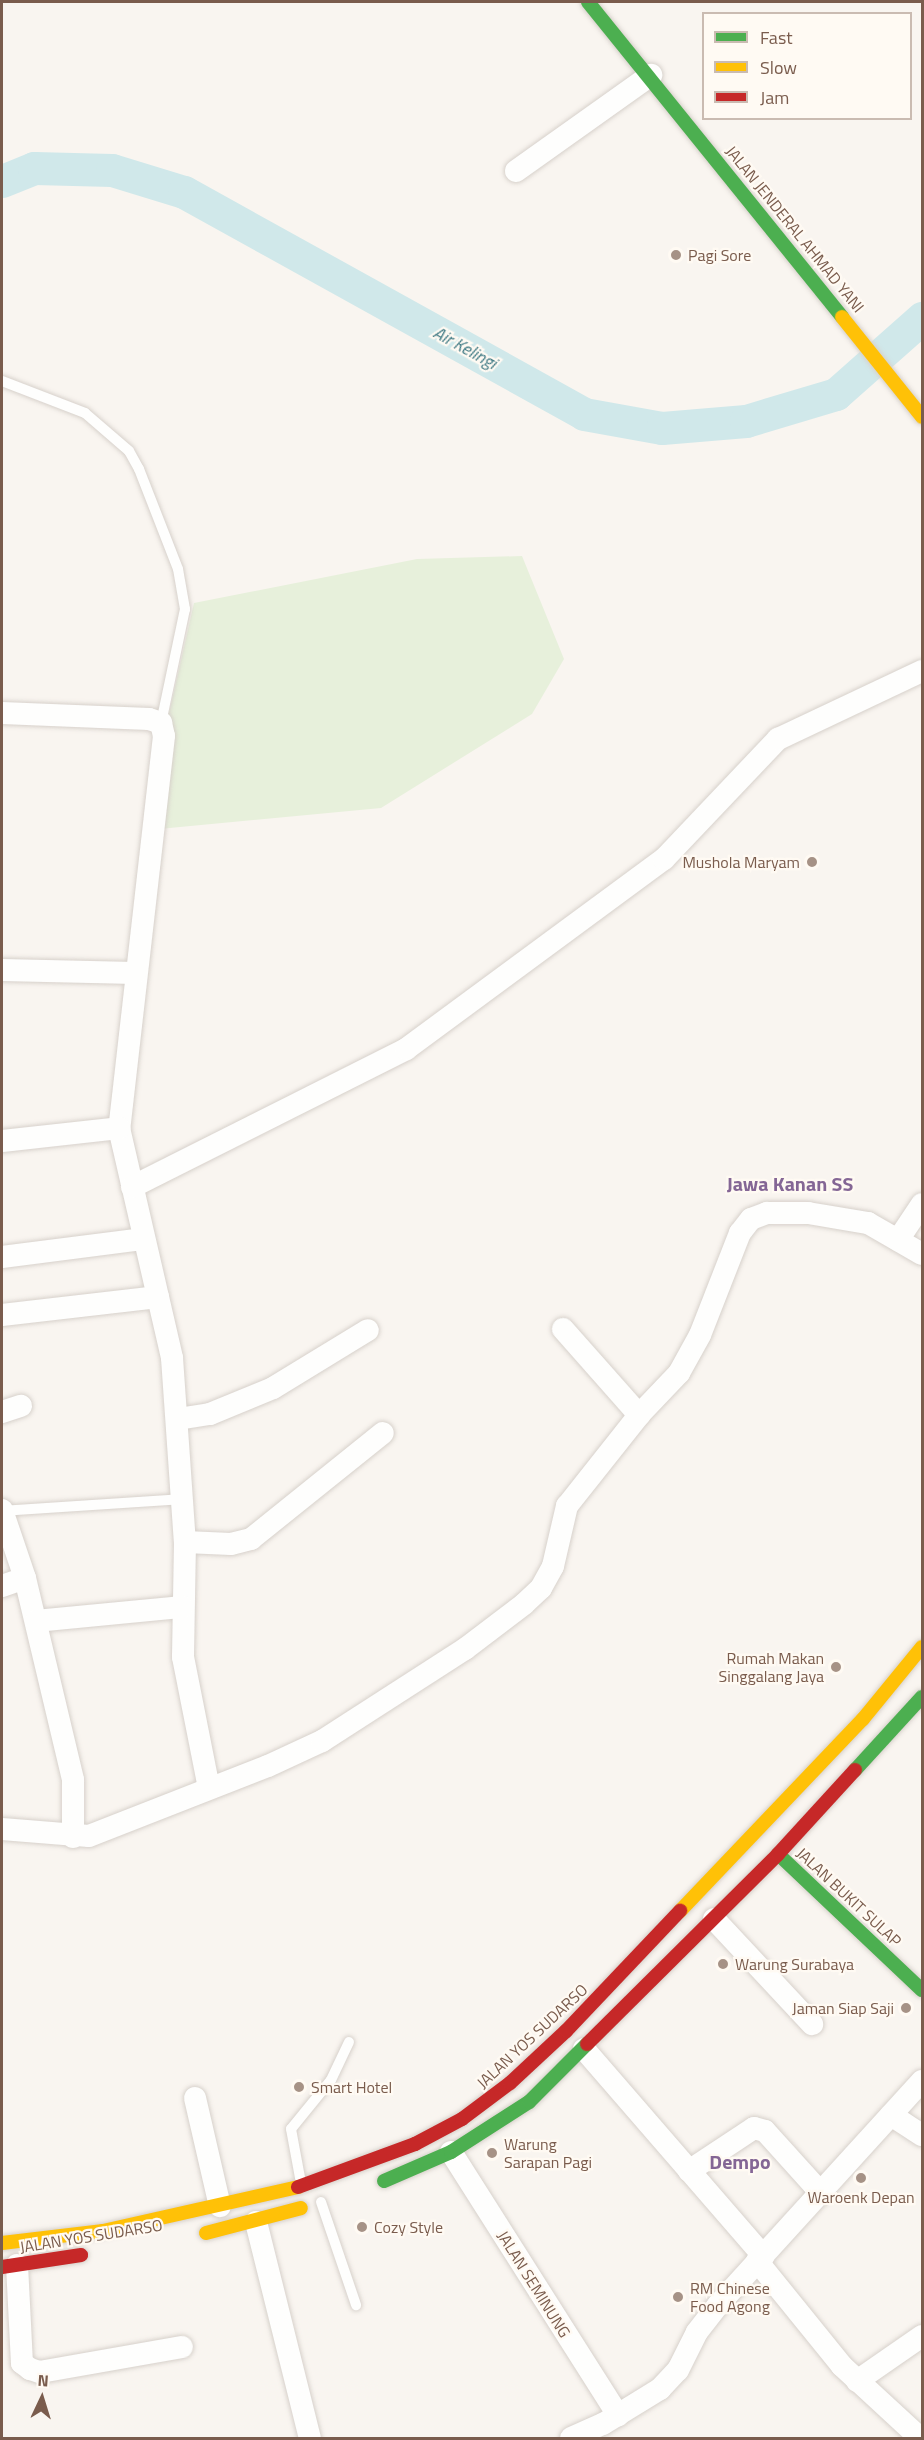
<!DOCTYPE html>
<style>
body{margin:0}
#map{position:relative;width:924px;height:2440px;overflow:hidden;background:#f9f5f0;font-family:"Titillium Web",sans-serif}
div>[style]{position:absolute}
.green>*{inset:0;background:#e7f0db}
.river>*{height:33px;margin:-16.5px;padding:0 16.5px;transform-origin:16.5px;border-radius:16.5px;background:#d0e8ea}
.roads{filter:drop-shadow(0 0 2px #d7d1cb) drop-shadow(0 0 2px #d7d1cb)}
.lane>*{height:10px;margin:-5px;padding:0 5px;transform-origin:5px;border-radius:5px;background:#fefefd}
.street>*{height:22px;margin:-11px;padding:0 11px;transform-origin:11px;border-radius:11px;background:#fefefd}
.fast>*{height:14px;margin:-7px;padding:0 7px;transform-origin:7px;border-radius:7px;background:#4caf50}
.slow>*{height:14px;margin:-7px;padding:0 7px;transform-origin:7px;border-radius:7px;background:#ffc107}
.jam>*{height:14px;margin:-7px;padding:0 7px;transform-origin:7px;border-radius:7px;background:#c62828}
.dots>*{width:16px;height:16px;translate:-50% -50%;box-sizing:border-box;border:3px solid #fffaf3;border-radius:50%}
span{translate:-50% -50%;white-space:nowrap;text-align:center;line-height:1.15;-webkit-text-stroke:4.5px #fffaf3;paint-order:stroke}
.street-label{font-size:16px;color:#7a5c4d}
.poi-label{font-size:16px;color:#7a5c4d}
.left{translate:0 -50%;text-align:left}
.right{translate:-100% -50%;text-align:right}
.water-label{font-size:18px;color:#437c86;font-style:italic}
.quarter-label{font-size:20px;color:#846695;font-weight:700}
.frame{position:absolute;inset:0;border:3px solid #7a5c4d;pointer-events:none}
.legend{position:absolute;left:702px;top:12px;width:210px;height:108px;box-sizing:border-box;background:#fffaf3;border:2px solid #cabbb1;margin:0;padding:8px 10px;list-style:none;font-size:18px;color:#7a5c4d}
.legend li{display:flex;align-items:center;gap:12px;height:30px}
.legend b{width:30px;border:2px solid #cabbb1}
.north{position:absolute;left:12px;top:2368px;width:60px;height:60px;-webkit-text-stroke:4px #fffaf3;paint-order:stroke;rotate:4deg;font-size:16px;font-weight:700;line-height:24px;text-align:center;color:#7a5c4d}
.north::after{content:'';display:block;margin:auto;width:21px;height:27px;background:#7a5c4d;clip-path:polygon(50% 0,100% 100%,50% 72%,0 100%)}
</style>
<div id="map">
<div class="green">
<i style="clip-path:polygon(522px 556px,564px 659px,532px 714px,381px 808px,159px 829px,167px 722px,194px 603px,417px 559px)"></i>
</div>
<div class="river">
<i style="left:2px;top:181px;width:35px;rotate:-22deg"></i>
<i style="left:34px;top:168px;width:78px;rotate:1.5deg"></i>
<i style="left:112px;top:170px;width:75px;rotate:17deg"></i>
<i style="left:184px;top:192px;width:457px;rotate:29deg"></i>
<i style="left:584px;top:414px;width:79px;rotate:10.2deg"></i>
<i style="left:662px;top:428px;width:84px;rotate:-4.8deg"></i>
<i style="left:746px;top:421px;width:94px;rotate:-16.7deg"></i>
<i style="left:836px;top:394px;width:115px;rotate:-41.5deg"></i>
</div>
<div class="roads">
<div class="lane">
<i style="left:2px;top:381px;width:89px;rotate:21.1deg"></i>
<i style="left:85px;top:413px;width:58px;rotate:40.8deg"></i>
<i style="left:129px;top:451px;width:21px;rotate:61deg"></i>
<i style="left:139px;top:469px;width:107px;rotate:68.7deg"></i>
<i style="left:178px;top:569px;width:41px;rotate:80.1deg"></i>
<i style="left:185px;top:609px;width:116px;rotate:101.9deg"></i>
<i style="left:2px;top:1511px;width:181px;rotate:-3.8deg"></i>
<i style="left:301px;top:2183px;width:55px;rotate:-100.5deg"></i>
<i style="left:291px;top:2129px;width:63px;rotate:-50.8deg"></i>
<i style="left:331px;top:2080px;width:42px;rotate:-64.7deg"></i>
<i style="left:321px;top:2202px;width:109px;rotate:71.2deg"></i>
</div>
<div class="street">
<i style="left:516px;top:171px;width:166px;rotate:-35.4deg"></i>
<i style="left:2px;top:713px;width:147px;rotate:2.3deg"></i>
<i style="left:149px;top:719px;width:13px;rotate:18deg"></i>
<i style="left:161px;top:723px;width:13px;rotate:77deg"></i>
<i style="left:164px;top:736px;width:395px;rotate:96.5deg"></i>
<i style="left:119px;top:1128px;width:236px;rotate:77deg"></i>
<i style="left:172px;top:1358px;width:184px;rotate:86deg"></i>
<i style="left:185px;top:1542px;width:115px;rotate:91deg"></i>
<i style="left:183px;top:1657px;width:134px;rotate:78.8deg"></i>
<i style="left:2px;top:970px;width:133px;rotate:1.3deg"></i>
<i style="left:2px;top:1141px;width:118px;rotate:-6.3deg"></i>
<i style="left:132px;top:1187px;width:307px;rotate:-26.7deg"></i>
<i style="left:406px;top:1049px;width:320px;rotate:-36.4deg"></i>
<i style="left:664px;top:859px;width:166px;rotate:-46.5deg"></i>
<i style="left:778px;top:739px;width:159px;rotate:-25.3deg"></i>
<i style="left:898px;top:1240px;width:43px;rotate:-56.3deg"></i>
<i style="left:2px;top:1257px;width:141px;rotate:-7.3deg"></i>
<i style="left:2px;top:1315px;width:157px;rotate:-6.6deg"></i>
<i style="left:563px;top:1329px;width:115px;rotate:48.5deg"></i>
<i style="left:2px;top:1412px;width:20px;rotate:-18deg"></i>
<i style="left:178px;top:1419px;width:32px;rotate:-9deg"></i>
<i style="left:210px;top:1414px;width:68px;rotate:-22.4deg"></i>
<i style="left:273px;top:1388px;width:111px;rotate:-31.4deg"></i>
<i style="left:2px;top:1510px;width:72px;rotate:71.3deg"></i>
<i style="left:25px;top:1578px;width:208px;rotate:76.6deg"></i>
<i style="left:73px;top:1780px;width:57px;rotate:90deg"></i>
<i style="left:185px;top:1542px;width:46px;rotate:2.5deg"></i>
<i style="left:231px;top:1544px;width:21px;rotate:-14deg"></i>
<i style="left:251px;top:1539px;width:169px;rotate:-38.8deg"></i>
<i style="left:2px;top:1586px;width:24px;rotate:-19deg"></i>
<i style="left:36px;top:1621px;width:147px;rotate:-5.5deg"></i>
<i style="left:2px;top:1829px;width:87px;rotate:4.6deg"></i>
<i style="left:89px;top:1836px;width:192px;rotate:-21.4deg"></i>
<i style="left:268px;top:1766px;width:60px;rotate:-24.8deg"></i>
<i style="left:322px;top:1741px;width:170px;rotate:-32.8deg"></i>
<i style="left:465px;top:1649px;width:74px;rotate:-37.3deg"></i>
<i style="left:524px;top:1604px;width:23px;rotate:-43deg"></i>
<i style="left:541px;top:1588px;width:25px;rotate:-61deg"></i>
<i style="left:553px;top:1566px;width:62px;rotate:-76.9deg"></i>
<i style="left:567px;top:1506px;width:116px;rotate:-51.6deg"></i>
<i style="left:639px;top:1415px;width:58px;rotate:-46.4deg"></i>
<i style="left:679px;top:1373px;width:43px;rotate:-61.1deg"></i>
<i style="left:700px;top:1335px;width:110px;rotate:-68.6deg"></i>
<i style="left:740px;top:1233px;width:18px;rotate:-52deg"></i>
<i style="left:751px;top:1219px;width:17px;rotate:-21deg"></i>
<i style="left:767px;top:1213px;width:41px"></i>
<i style="left:808px;top:1213px;width:61px;rotate:9.5deg"></i>
<i style="left:868px;top:1223px;width:62px;rotate:29.9deg"></i>
<i style="left:714px;top:1919px;width:144px;rotate:47deg"></i>
<i style="left:584px;top:2049px;width:274px;rotate:49.1deg"></i>
<i style="left:195px;top:2098px;width:111px;rotate:77deg"></i>
<i style="left:891px;top:2115px;width:37px;rotate:33deg"></i>
<i style="left:451px;top:2152px;width:312px;rotate:57.6deg"></i>
<i style="left:689px;top:2171px;width:78px;rotate:-33.5deg"></i>
<i style="left:754px;top:2128px;width:11px;rotate:15deg"></i>
<i style="left:765px;top:2131px;width:84px;rotate:47.9deg"></i>
<i style="left:256px;top:2222px;width:223px;rotate:76deg"></i>
<i style="left:757px;top:2261px;width:135px;rotate:51deg"></i>
<i style="left:842px;top:2366px;width:106px;rotate:42.7deg"></i>
<i style="left:17px;top:2265px;width:98px;rotate:87.1deg"></i>
<i style="left:22px;top:2363px;width:10px;rotate:37deg"></i>
<i style="left:30px;top:2369px;width:10px;rotate:17deg"></i>
<i style="left:40px;top:2372px;width:144px;rotate:-10deg"></i>
<i style="left:857px;top:2381px;width:79px;rotate:-34.7deg"></i>
<i style="left:571px;top:2438px;width:35px;rotate:-24deg"></i>
<i style="left:603px;top:2424px;width:67px;rotate:-31.6deg"></i>
<i style="left:660px;top:2389px;width:26px;rotate:-47deg"></i>
<i style="left:678px;top:2370px;width:42px;rotate:-63.4deg"></i>
<i style="left:697px;top:2332px;width:34px;rotate:-52deg"></i>
<i style="left:718px;top:2305px;width:303px;rotate:-47.7deg"></i>
</div>
<div class="fast">
<i style="left:588px;top:2px;width:405px;rotate:51.1deg"></i>
<i style="left:855px;top:1770px;width:99px;rotate:-47.5deg"></i>
<i style="left:778px;top:1854px;width:198px;rotate:43.4deg"></i>
<i style="left:384px;top:2181px;width:73px;rotate:-23.4deg"></i>
<i style="left:451px;top:2152px;width:93px;rotate:-32.7deg"></i>
<i style="left:529px;top:2102px;width:82px;rotate:-45deg"></i>
</div>
<div class="slow">
<i style="left:842px;top:317px;width:128px;rotate:51.3deg"></i>
<i style="left:680px;top:1911px;width:265px;rotate:-46.4deg"></i>
<i style="left:863px;top:1719px;width:93px;rotate:-50.7deg"></i>
<i style="left:206px;top:2233px;width:98px;rotate:-14.7deg"></i>
<i style="left:2px;top:2243px;width:102px;rotate:-6.8deg"></i>
<i style="left:103px;top:2231px;width:200px;rotate:-12.7deg"></i>
</div>
<div class="jam">
<i style="left:587px;top:2044px;width:269px;rotate:-44.8deg"></i>
<i style="left:778px;top:1854px;width:114px;rotate:-47.5deg"></i>
<i style="left:298px;top:2187px;width:125px;rotate:-20.2deg"></i>
<i style="left:415px;top:2144px;width:53px;rotate:-28deg"></i>
<i style="left:462px;top:2119px;width:60px;rotate:-36.9deg"></i>
<i style="left:510px;top:2083px;width:76px;rotate:-42.9deg"></i>
<i style="left:566px;top:2031px;width:166px;rotate:-46.5deg"></i>
<i style="left:2px;top:2267px;width:80px;rotate:-8.6deg"></i>
</div>
</div>
<div class="dots">
<i style="left:676px;top:255px;background:#a69286"></i>
<i style="left:812px;top:862px;background:#a69286"></i>
<i style="left:836px;top:1667px;background:#a69286"></i>
<i style="left:723px;top:1964px;background:#a69286"></i>
<i style="left:906px;top:2008px;background:#a69286"></i>
<i style="left:299px;top:2087px;background:#a69286"></i>
<i style="left:492px;top:2153px;background:#a69286"></i>
<i style="left:861px;top:2178px;background:#a69286"></i>
<i style="left:362px;top:2227px;background:#a69286"></i>
<i style="left:678px;top:2297px;background:#a69286"></i>
</div>
<div class="street-label">
<span style="left:795px;top:229px;rotate:51deg">JALAN JENDERAL AHMAD YANI</span>
<span style="left:849px;top:1897px;rotate:43deg">JALAN BUKIT SULAP</span>
<span style="left:532px;top:2036px;rotate:-43deg">JALAN YOS SUDARSO</span>
<span style="left:91px;top:2236px;rotate:-9deg">JALAN YOS SUDARSO</span>
<span style="left:534px;top:2284px;rotate:58deg">JALAN SEMINUNG</span>
</div>
<div class="poi-label">
<span class="left" style="left:688px;top:255px">Pagi Sore</span>
<span class="right" style="left:800px;top:862px">Mushola Maryam</span>
<span class="right" style="left:824px;top:1667px">Rumah Makan<br>Singgalang Jaya</span>
<span class="left" style="left:735px;top:1964px">Warung Surabaya</span>
<span class="right" style="left:894px;top:2008px">Jaman Siap Saji</span>
<span class="left" style="left:311px;top:2087px">Smart Hotel</span>
<span class="left" style="left:504px;top:2153px">Warung<br>Sarapan Pagi</span>
<span style="left:861px;top:2197px">Waroenk Depan</span>
<span class="left" style="left:374px;top:2227px">Cozy Style</span>
<span class="left" style="left:690px;top:2297px">RM Chinese<br>Food Agong</span>
</div>
<div class="water-label">
<span style="left:465px;top:348px;rotate:29deg">Air Kelingi</span>
</div>
<div class="quarter-label">
<span style="left:790px;top:1183px">Jawa Kanan SS</span>
<span style="left:740px;top:2161px">Dempo</span>
</div>
<div class="frame"></div>
<ul class="legend">
<li><b style="height:8px;background:#4caf50"></b>Fast</li>
<li><b style="height:8px;background:#ffc107"></b>Slow</li>
<li><b style="height:8px;background:#c62828"></b>Jam</li>
</ul>
<div class="north">N</div>
</div>
